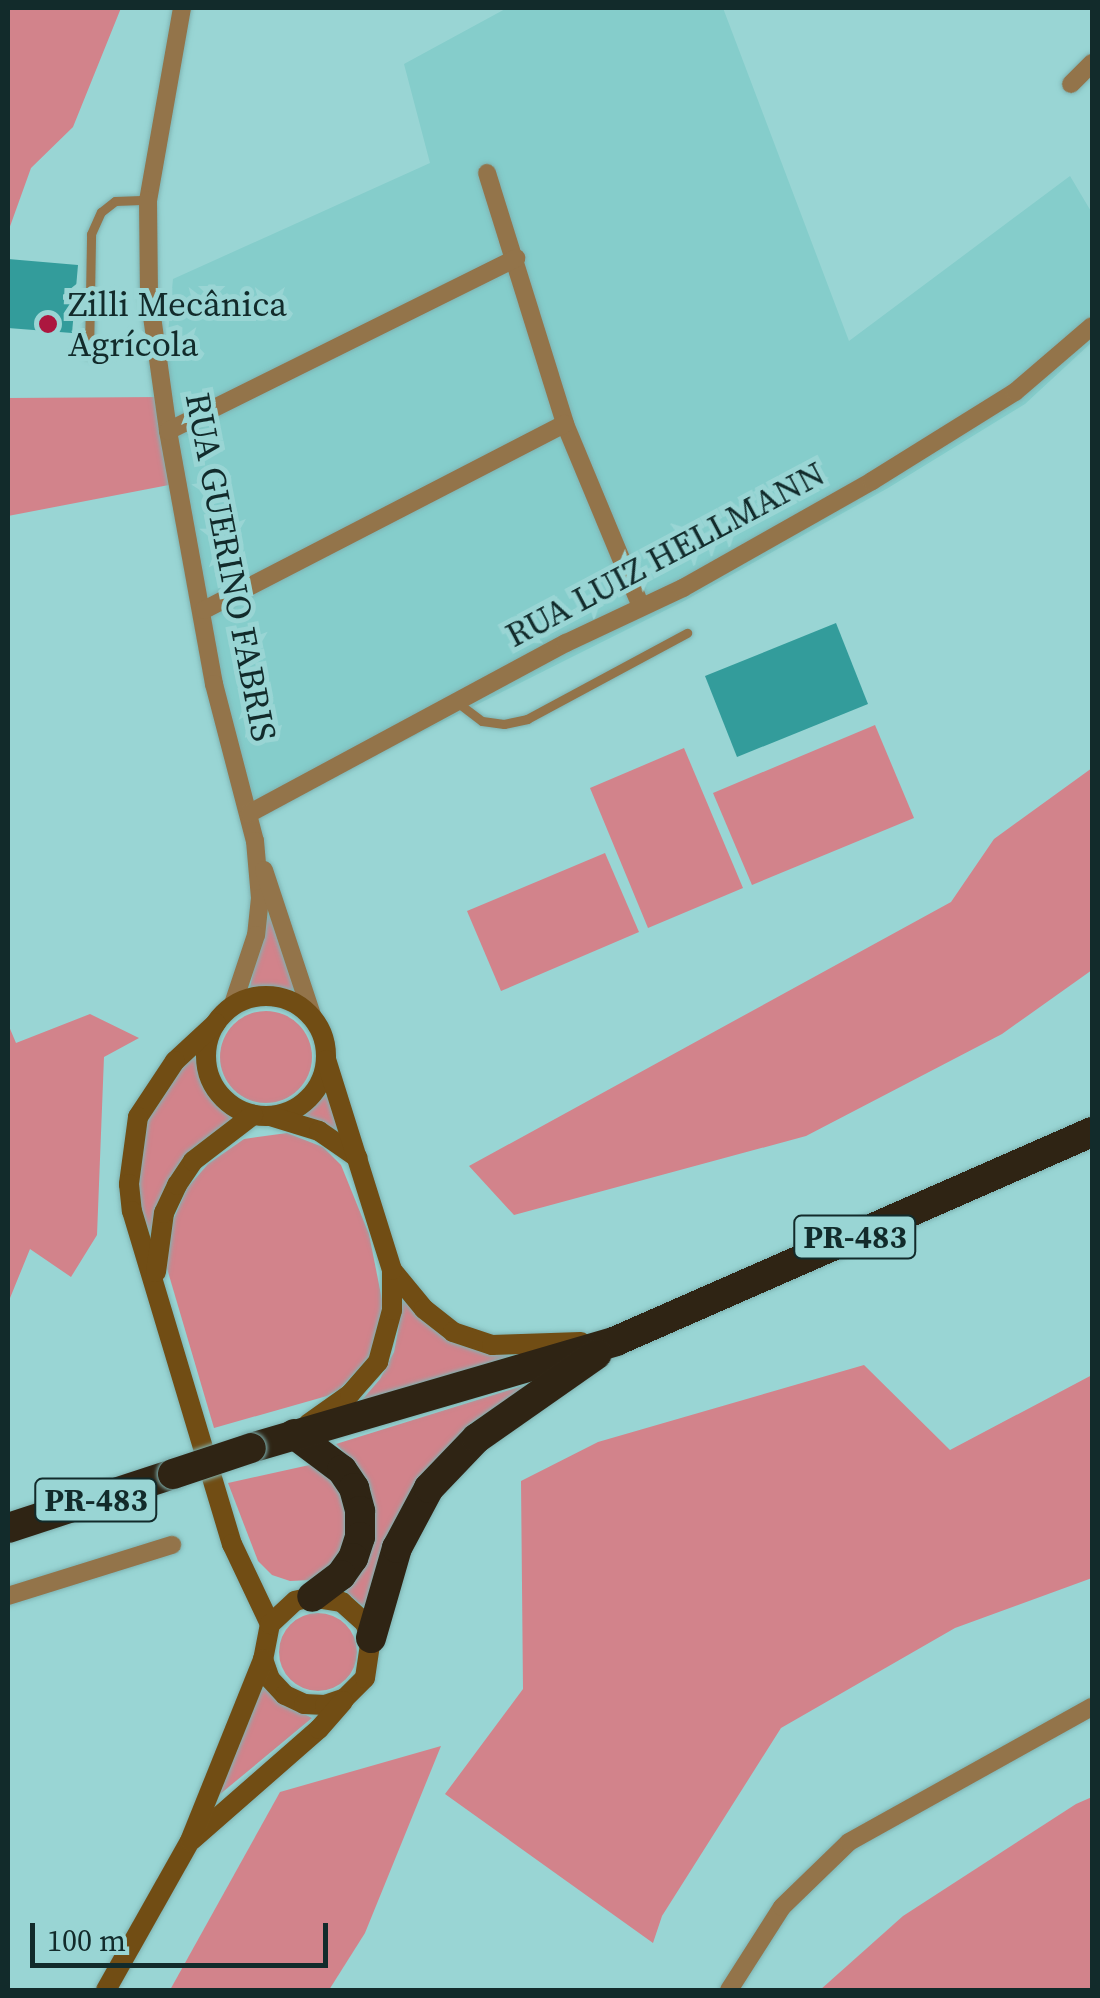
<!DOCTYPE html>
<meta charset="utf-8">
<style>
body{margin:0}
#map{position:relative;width:1100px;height:1998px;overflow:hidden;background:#99d5d4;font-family:"Source Serif 4",serif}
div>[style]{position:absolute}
.built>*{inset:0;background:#85cdcb}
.green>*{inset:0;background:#d2838b}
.round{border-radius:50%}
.building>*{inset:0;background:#339c9b}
.roads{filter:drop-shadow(0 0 2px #7eb3b2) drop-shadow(0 0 2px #7eb3b2)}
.lane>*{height:9px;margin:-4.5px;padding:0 4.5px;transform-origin:4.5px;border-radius:4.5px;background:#93744a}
.street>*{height:18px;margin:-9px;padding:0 9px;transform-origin:9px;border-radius:9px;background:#93744a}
.secondary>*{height:20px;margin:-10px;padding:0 10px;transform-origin:10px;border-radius:10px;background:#714d14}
.secondary>.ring{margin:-10px;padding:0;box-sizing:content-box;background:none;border:20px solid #714d14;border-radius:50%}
.highway>*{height:30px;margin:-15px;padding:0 15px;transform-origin:15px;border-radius:15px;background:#2f2414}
.bridges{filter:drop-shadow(0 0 2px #7eb3b2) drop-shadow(0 0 2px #7eb3b2)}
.highway-bridge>*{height:30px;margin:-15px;padding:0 15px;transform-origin:15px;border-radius:15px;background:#2f2414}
.dots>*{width:28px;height:28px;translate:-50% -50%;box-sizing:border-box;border:5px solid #99d5d4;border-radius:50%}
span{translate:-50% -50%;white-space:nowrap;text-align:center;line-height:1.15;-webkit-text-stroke:10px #99d5d4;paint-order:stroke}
.shield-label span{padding:2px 8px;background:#99d5d4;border:2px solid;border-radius:8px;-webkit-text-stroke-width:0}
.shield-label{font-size:32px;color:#122b2b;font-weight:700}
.poi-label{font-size:35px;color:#122b2b}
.left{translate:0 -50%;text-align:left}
.street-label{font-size:35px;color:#122b2b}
.frame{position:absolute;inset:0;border:10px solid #122b2b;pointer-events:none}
.scale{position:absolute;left:30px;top:1923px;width:298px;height:45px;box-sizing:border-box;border:5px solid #122b2b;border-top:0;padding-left:12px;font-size:30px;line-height:35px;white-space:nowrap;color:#122b2b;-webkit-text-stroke:8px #99d5d4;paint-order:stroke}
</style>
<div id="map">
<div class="built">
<i style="clip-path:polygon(507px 8px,723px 8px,849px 341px,1070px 176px,1092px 213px,1092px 342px,1025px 404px,888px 488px,684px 601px,258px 814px,199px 611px,162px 397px,173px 279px,430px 163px,404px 64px)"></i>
</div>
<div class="green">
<i style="clip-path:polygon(8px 8px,121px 8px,73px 127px,31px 168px,8px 232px)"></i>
<i style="clip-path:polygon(162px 397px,174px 484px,8px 516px,8px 398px)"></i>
<i style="clip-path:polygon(875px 725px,914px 818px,752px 885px,713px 793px)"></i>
<i style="clip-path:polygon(684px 748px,743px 888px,648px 928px,590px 788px)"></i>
<i style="clip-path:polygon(1092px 768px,1092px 970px,1002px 1034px,806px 1136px,514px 1215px,469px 1166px,951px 902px,994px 839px)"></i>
<i style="clip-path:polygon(605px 853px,639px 932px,501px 991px,467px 911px)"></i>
<i style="clip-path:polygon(268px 902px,297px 995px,273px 988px,249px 992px)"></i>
<i class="round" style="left:220px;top:1011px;width:92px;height:92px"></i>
<i style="clip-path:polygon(90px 1014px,139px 1038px,104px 1057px,97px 1235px,71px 1277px,30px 1249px,8px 1303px,8px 1024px,16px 1043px)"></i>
<i style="clip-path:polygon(200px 1045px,198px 1068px,205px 1090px,219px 1107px,239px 1117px,204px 1140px,150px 1257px,136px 1212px,142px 1131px,157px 1099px)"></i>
<i style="clip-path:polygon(326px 1085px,349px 1144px,294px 1117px,314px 1103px)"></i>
<i style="clip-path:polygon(287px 1133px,323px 1147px,341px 1165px,369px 1234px,384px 1310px,369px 1357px,340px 1389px,327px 1396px,214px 1428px,166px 1265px,171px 1225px,187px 1188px,208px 1164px,244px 1139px)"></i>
<i style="clip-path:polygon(397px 1285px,491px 1352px,512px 1356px,361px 1401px,380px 1379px,394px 1352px,399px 1325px)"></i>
<i style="clip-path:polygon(864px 1365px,950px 1450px,1092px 1375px,1092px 1578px,955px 1628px,781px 1728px,662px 1916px,653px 1943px,445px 1794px,523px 1689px,521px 1481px,598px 1442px)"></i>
<i style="clip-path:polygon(532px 1383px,470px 1424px,417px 1480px,387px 1536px,368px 1611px,344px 1590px,354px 1463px,336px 1444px)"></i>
<i style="clip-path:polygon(314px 1464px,336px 1478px,349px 1527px,337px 1562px,311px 1580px,290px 1581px,272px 1575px,258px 1561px,228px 1483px)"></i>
<i class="round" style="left:279px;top:1613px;width:78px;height:78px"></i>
<i style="clip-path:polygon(263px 1681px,282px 1703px,312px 1718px,213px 1800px)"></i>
<i style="clip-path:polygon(441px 1746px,365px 1933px,329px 1990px,170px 1990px,280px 1792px)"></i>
<i style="clip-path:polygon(1092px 1797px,1092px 1990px,820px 1990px,903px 1916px,1076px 1804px)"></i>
</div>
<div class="building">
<i style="clip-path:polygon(8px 259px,78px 265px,72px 333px,8px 328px)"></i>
<i style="clip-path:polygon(836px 623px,868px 704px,737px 757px,705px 676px)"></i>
</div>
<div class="roads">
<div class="lane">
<i style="left:89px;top:354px;width:120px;rotate:-89deg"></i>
<i style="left:91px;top:234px;width:24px;rotate:-66deg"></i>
<i style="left:101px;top:212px;width:18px;rotate:-38deg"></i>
<i style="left:115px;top:201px;width:33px;rotate:-2deg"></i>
<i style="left:458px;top:703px;width:30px;rotate:37deg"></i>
<i style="left:482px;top:721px;width:22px;rotate:8deg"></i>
<i style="left:504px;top:724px;width:24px;rotate:-12deg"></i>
<i style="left:527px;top:719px;width:182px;rotate:-28.3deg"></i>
</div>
<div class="street">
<i style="left:182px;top:8px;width:195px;rotate:100deg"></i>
<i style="left:148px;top:200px;width:95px;rotate:89.4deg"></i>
<i style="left:149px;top:295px;width:137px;rotate:82deg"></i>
<i style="left:168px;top:431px;width:257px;rotate:79.7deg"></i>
<i style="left:214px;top:684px;width:162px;rotate:75.4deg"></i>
<i style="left:255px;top:841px;width:57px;rotate:85deg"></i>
<i style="left:260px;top:898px;width:37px;rotate:96deg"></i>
<i style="left:256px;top:935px;width:76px;rotate:108.4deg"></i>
<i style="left:1071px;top:84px;width:30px;rotate:-45deg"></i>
<i style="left:487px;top:173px;width:263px;rotate:72.7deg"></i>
<i style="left:565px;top:424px;width:198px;rotate:67.4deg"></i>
<i style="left:168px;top:431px;width:389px;rotate:-26.4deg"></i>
<i style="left:204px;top:610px;width:406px;rotate:-27.3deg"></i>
<i style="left:250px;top:813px;width:359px;rotate:-28.3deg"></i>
<i style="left:566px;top:643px;width:129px;rotate:-25.2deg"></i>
<i style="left:683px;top:588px;width:217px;rotate:-29.5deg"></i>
<i style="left:872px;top:481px;width:168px;rotate:-31.9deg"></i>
<i style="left:1015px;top:392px;width:101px;rotate:-40.6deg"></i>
<i style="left:264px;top:870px;width:156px;rotate:71.7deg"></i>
<i style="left:8px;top:1596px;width:172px;rotate:-17.3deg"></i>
<i style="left:729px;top:1990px;width:98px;rotate:-57.4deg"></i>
<i style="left:782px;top:1907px;width:93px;rotate:-44.1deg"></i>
<i style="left:849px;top:1842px;width:278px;rotate:-29.1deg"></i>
</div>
<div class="secondary">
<i class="ring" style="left:206px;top:996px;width:100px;height:100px"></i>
<i style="left:216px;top:1023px;width:56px;rotate:137.2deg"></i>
<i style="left:175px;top:1061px;width:67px;rotate:123.5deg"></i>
<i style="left:138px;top:1117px;width:68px;rotate:97.7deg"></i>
<i style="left:129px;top:1184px;width:27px;rotate:84deg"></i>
<i style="left:132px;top:1211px;width:348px;rotate:73.3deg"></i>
<i style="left:232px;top:1544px;width:89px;rotate:64.6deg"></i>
<i style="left:270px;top:1624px;width:36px;rotate:101deg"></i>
<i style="left:263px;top:1659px;width:21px;rotate:71deg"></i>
<i style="left:270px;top:1679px;width:22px;rotate:47deg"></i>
<i style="left:285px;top:1695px;width:21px;rotate:25deg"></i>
<i style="left:304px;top:1704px;width:21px;rotate:3deg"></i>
<i style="left:325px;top:1705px;width:21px;rotate:-19deg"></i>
<i style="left:345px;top:1698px;width:28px;rotate:-45deg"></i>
<i style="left:365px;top:1678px;width:40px;rotate:-81.5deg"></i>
<i style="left:371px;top:1638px;width:16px;rotate:-112deg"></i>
<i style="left:365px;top:1623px;width:31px;rotate:-138deg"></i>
<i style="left:342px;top:1602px;width:30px;rotate:-171deg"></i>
<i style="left:312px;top:1597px;width:17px;rotate:167deg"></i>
<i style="left:295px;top:1601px;width:34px;rotate:137deg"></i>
<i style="left:270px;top:1116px;width:51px;rotate:17deg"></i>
<i style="left:319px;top:1131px;width:47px;rotate:34.7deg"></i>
<i style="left:392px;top:1270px;width:50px;rotate:50.6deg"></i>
<i style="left:424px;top:1309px;width:37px;rotate:38deg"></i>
<i style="left:453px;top:1332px;width:41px;rotate:18.4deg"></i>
<i style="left:492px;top:1345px;width:89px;rotate:-1.9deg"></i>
<i style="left:156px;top:1272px;width:60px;rotate:-82.3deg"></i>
<i style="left:164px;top:1213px;width:31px;rotate:-65deg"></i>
<i style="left:177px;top:1185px;width:29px;rotate:-56deg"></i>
<i style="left:193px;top:1161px;width:76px;rotate:-37.5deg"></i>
<i style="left:308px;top:1424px;width:52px;rotate:-35.5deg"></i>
<i style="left:350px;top:1394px;width:43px;rotate:-48.8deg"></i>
<i style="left:378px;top:1362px;width:54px;rotate:-74.9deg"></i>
<i style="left:392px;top:1310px;width:40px;rotate:-90deg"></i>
<i style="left:392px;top:1270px;width:220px;rotate:-107.4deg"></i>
<i style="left:192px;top:1840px;width:169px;rotate:-41.2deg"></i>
<i style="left:319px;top:1729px;width:37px;rotate:-49deg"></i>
<i style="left:106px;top:1990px;width:171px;rotate:-60.6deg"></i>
<i style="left:190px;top:1841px;width:196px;rotate:-68.1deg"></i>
</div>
<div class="highway">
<i style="left:294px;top:1434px;width:60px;rotate:36.9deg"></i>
<i style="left:342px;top:1470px;width:22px;rotate:56deg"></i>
<i style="left:354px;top:1488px;width:24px;rotate:75deg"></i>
<i style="left:360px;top:1511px;width:26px;rotate:90deg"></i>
<i style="left:360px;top:1537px;width:22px;rotate:108deg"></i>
<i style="left:353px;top:1558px;width:21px;rotate:125deg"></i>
<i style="left:341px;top:1575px;width:36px;rotate:143deg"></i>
<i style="left:251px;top:1448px;width:380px;rotate:-16.3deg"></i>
<i style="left:616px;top:1341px;width:520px;rotate:-23.71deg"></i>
<i style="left:8px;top:1528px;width:174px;rotate:-18.1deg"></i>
<i style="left:371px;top:1638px;width:94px;rotate:-73.9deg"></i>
<i style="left:397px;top:1548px;width:68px;rotate:-61.9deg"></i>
<i style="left:429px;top:1488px;width:69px;rotate:-46.2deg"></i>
<i style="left:477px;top:1438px;width:146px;rotate:-35deg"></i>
</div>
</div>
<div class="bridges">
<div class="highway-bridge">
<i style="left:173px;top:1474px;width:82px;rotate:-18.4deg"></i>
</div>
</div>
<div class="dots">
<i style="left:48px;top:324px;background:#ac173f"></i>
</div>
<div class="shield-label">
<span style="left:855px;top:1237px">PR-483</span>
<span style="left:96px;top:1500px">PR-483</span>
</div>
<div class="poi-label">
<span class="left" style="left:68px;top:324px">Zilli Mecânica<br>Agrícola</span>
</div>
<div class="street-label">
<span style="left:665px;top:554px;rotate:-28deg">RUA LUIZ HELLMANN</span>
<span style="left:231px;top:567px;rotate:79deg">RUA GUERINO FABRIS</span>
</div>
<div class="frame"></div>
<div class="scale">100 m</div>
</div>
